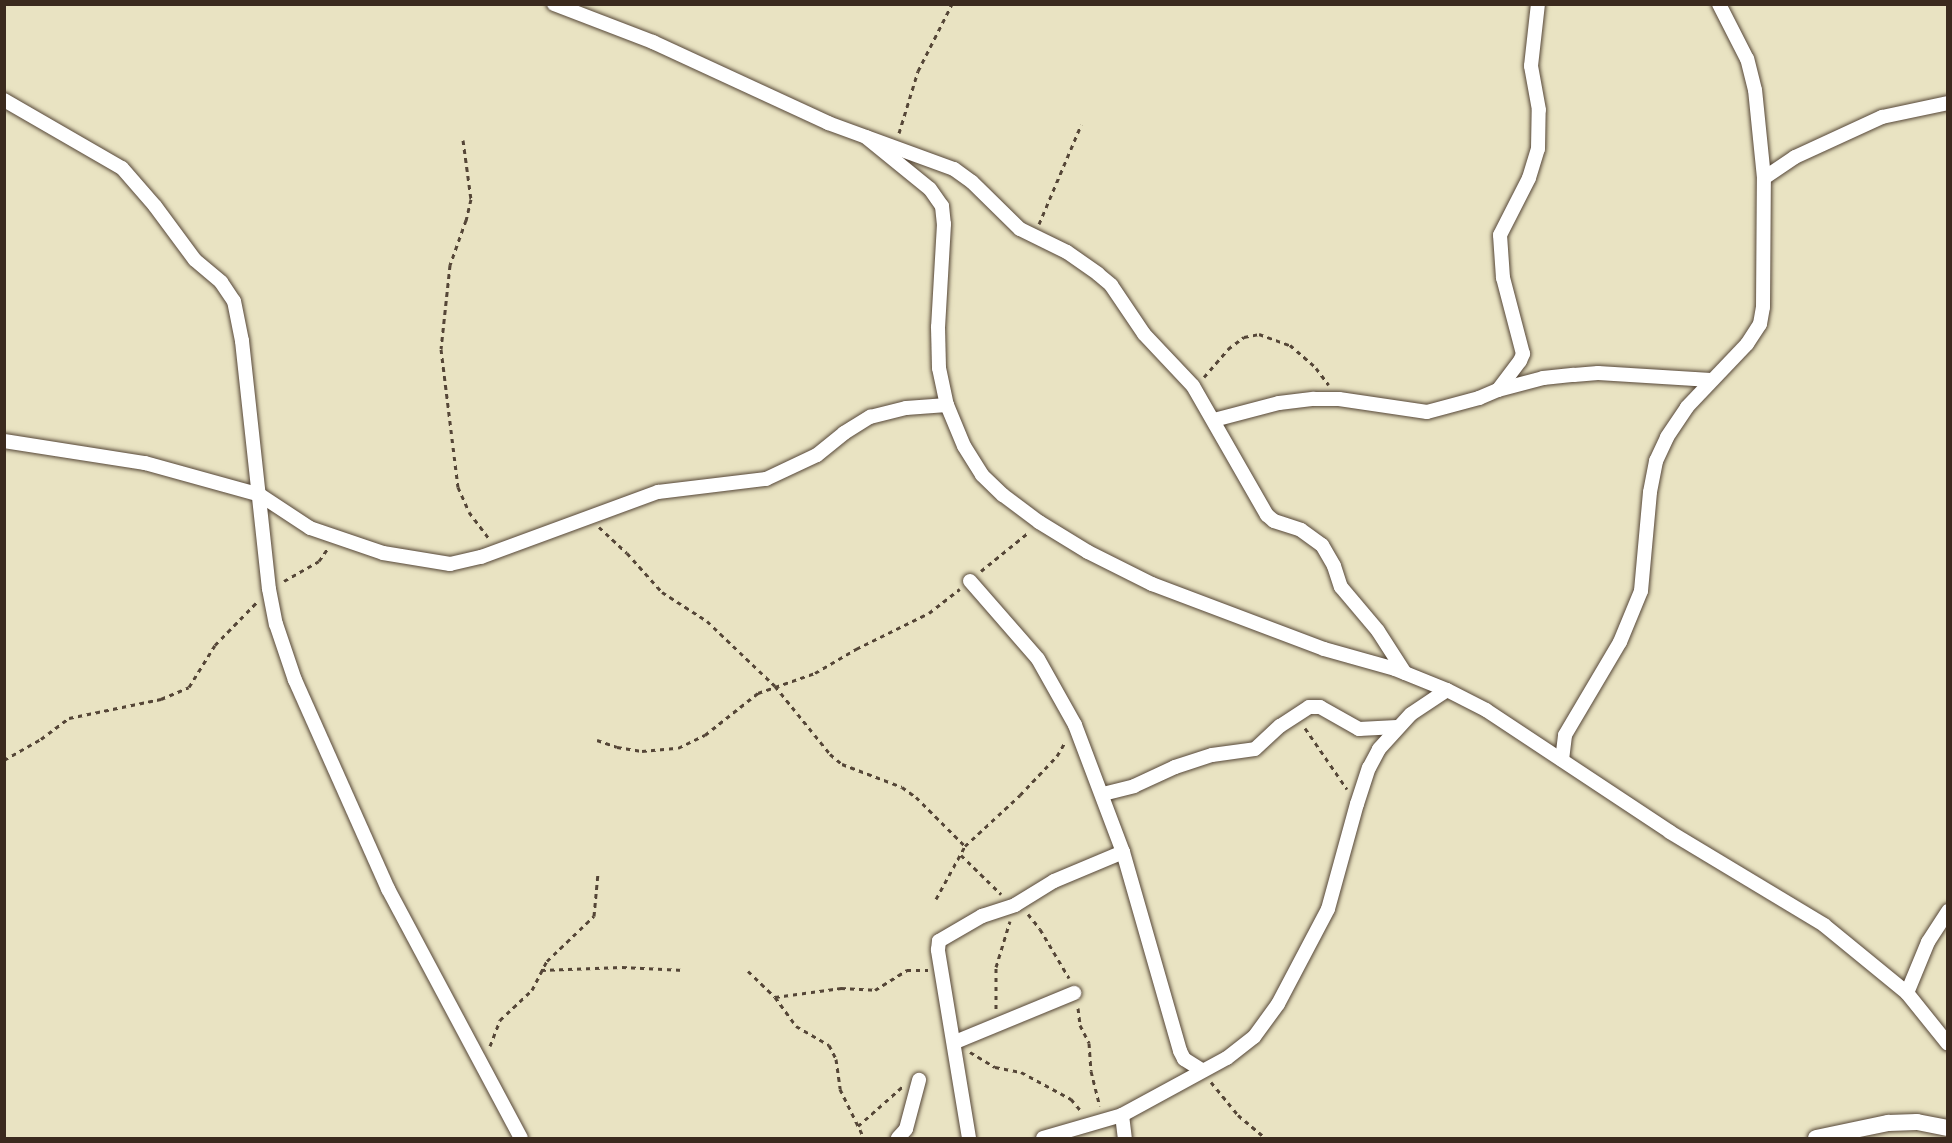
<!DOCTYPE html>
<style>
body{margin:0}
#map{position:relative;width:1952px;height:1143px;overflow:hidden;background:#e9e3c2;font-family:"Gentium Book Plus",serif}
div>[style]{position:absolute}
.path>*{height:3px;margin-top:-1.5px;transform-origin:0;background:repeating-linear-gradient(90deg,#554637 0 4.5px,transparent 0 9px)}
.roads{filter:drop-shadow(0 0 2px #554637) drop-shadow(0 0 2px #554637)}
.minor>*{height:14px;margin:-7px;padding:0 7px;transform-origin:7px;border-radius:7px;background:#fff}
.tertiary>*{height:16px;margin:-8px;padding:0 8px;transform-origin:8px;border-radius:8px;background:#fff}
span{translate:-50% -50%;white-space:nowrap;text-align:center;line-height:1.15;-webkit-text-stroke:5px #fcf5e5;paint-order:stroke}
.frame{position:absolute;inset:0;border:6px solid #3b2a1e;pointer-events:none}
</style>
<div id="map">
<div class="path">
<i style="left:899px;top:133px;width:65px;rotate:-73deg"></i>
<i style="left:918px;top:71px;width:75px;rotate:-63.1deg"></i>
<i style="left:463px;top:140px;width:60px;rotate:82.3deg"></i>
<i style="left:471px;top:199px;width:22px;rotate:103deg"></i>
<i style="left:466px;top:220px;width:48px;rotate:109.6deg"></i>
<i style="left:450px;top:265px;width:84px;rotate:96.1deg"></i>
<i style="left:441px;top:349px;width:139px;rotate:83deg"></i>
<i style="left:458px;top:487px;width:27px;rotate:66deg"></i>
<i style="left:469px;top:512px;width:34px;rotate:53deg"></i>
<i style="left:1039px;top:224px;width:108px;rotate:-67deg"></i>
<i style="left:1204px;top:377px;width:37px;rotate:-49deg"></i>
<i style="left:1228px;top:349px;width:20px;rotate:-37deg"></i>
<i style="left:1244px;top:337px;width:15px;rotate:-11deg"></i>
<i style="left:1259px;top:334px;width:33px;rotate:20deg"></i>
<i style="left:1290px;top:345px;width:35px;rotate:41deg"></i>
<i style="left:1316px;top:368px;width:21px;rotate:53deg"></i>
<i style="left:599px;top:527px;width:38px;rotate:43deg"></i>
<i style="left:627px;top:553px;width:52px;rotate:48.1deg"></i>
<i style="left:662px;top:592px;width:54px;rotate:32.8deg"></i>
<i style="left:707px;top:621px;width:94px;rotate:43.7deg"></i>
<i style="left:775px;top:686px;width:87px;rotate:51deg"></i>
<i style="left:830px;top:754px;width:16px;rotate:40deg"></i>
<i style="left:842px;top:764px;width:64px;rotate:21deg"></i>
<i style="left:902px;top:787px;width:17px;rotate:36deg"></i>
<i style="left:916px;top:797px;width:69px;rotate:45deg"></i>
<i style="left:981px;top:571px;width:62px;rotate:-39.1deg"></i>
<i style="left:284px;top:581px;width:40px;rotate:-29.7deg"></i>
<i style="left:319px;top:561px;width:16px;rotate:-55deg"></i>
<i style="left:1305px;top:728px;width:74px;rotate:55.5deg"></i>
<i style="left:597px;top:740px;width:21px;rotate:19deg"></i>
<i style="left:617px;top:747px;width:25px;rotate:9deg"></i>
<i style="left:642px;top:751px;width:36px;rotate:-5deg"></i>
<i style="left:678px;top:748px;width:30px;rotate:-26deg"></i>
<i style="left:705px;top:735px;width:68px;rotate:-38.4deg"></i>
<i style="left:758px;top:693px;width:60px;rotate:-19.3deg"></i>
<i style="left:815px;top:673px;width:48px;rotate:-30.3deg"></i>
<i style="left:856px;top:649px;width:81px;rotate:-26.3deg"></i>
<i style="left:929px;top:613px;width:39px;rotate:-38deg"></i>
<i style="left:4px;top:760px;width:43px;rotate:-29.6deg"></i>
<i style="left:41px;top:739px;width:35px;rotate:-37deg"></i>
<i style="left:69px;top:718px;width:94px;rotate:-11.7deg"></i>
<i style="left:161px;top:699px;width:30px;rotate:-23deg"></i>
<i style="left:189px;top:687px;width:49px;rotate:-58.2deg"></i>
<i style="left:215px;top:645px;width:62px;rotate:-45.7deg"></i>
<i style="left:961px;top:855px;width:56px;rotate:44.3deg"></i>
<i style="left:936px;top:899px;width:60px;rotate:-61.3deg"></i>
<i style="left:965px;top:846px;width:75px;rotate:-42.8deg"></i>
<i style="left:1020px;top:795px;width:54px;rotate:-46.5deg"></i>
<i style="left:1057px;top:756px;width:16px;rotate:-60deg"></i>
<i style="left:1028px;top:914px;width:19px;rotate:51deg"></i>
<i style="left:1040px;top:929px;width:57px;rotate:59.4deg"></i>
<i style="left:541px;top:970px;width:81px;rotate:-2.1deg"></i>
<i style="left:622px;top:967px;width:62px;rotate:2.8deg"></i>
<i style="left:748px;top:971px;width:37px;rotate:44deg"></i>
<i style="left:775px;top:997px;width:36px;rotate:54deg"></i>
<i style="left:796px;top:1026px;width:38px;rotate:30deg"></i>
<i style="left:829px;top:1045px;width:16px;rotate:63deg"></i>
<i style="left:836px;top:1059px;width:30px;rotate:82deg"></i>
<i style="left:840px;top:1089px;width:55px;rotate:63.9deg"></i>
<i style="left:775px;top:997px;width:67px;rotate:-7.8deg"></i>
<i style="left:841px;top:988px;width:34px;rotate:3deg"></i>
<i style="left:875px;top:990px;width:38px;rotate:-32deg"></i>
<i style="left:907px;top:970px;width:21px"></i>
<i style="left:1078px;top:1008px;width:17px;rotate:83deg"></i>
<i style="left:1080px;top:1025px;width:20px;rotate:63deg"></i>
<i style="left:1089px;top:1043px;width:28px;rotate:86deg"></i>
<i style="left:1091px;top:1071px;width:36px;rotate:76deg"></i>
<i style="left:996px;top:1009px;width:42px;rotate:-90deg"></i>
<i style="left:996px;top:967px;width:48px;rotate:-73.1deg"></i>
<i style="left:490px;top:1046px;width:28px;rotate:-69deg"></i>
<i style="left:500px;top:1020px;width:44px;rotate:-43.2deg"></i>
<i style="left:532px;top:990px;width:33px;rotate:-63deg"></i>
<i style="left:547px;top:961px;width:65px;rotate:-43.8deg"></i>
<i style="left:594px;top:916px;width:43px;rotate:-84.7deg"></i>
<i style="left:970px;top:1052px;width:29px;rotate:31deg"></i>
<i style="left:995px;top:1067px;width:26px;rotate:11deg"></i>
<i style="left:1021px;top:1072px;width:57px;rotate:28.4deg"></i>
<i style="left:1071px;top:1099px;width:16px;rotate:50deg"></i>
<i style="left:1211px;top:1082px;width:43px;rotate:50.7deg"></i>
<i style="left:1238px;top:1115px;width:35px;rotate:40deg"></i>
<i style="left:858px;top:1126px;width:59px;rotate:-41.6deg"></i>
</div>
<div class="roads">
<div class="minor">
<i style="left:554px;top:4px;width:106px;rotate:21deg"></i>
<i style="left:653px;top:42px;width:193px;rotate:24.8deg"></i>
<i style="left:828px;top:123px;width:134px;rotate:20.1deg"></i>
<i style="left:954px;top:169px;width:22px;rotate:36deg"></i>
<i style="left:972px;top:182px;width:67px;rotate:44.4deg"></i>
<i style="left:1020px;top:229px;width:52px;rotate:26.1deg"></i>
<i style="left:1067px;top:252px;width:38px;rotate:35deg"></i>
<i style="left:1098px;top:274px;width:17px;rotate:40deg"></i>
<i style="left:1111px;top:285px;width:59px;rotate:56deg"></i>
<i style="left:1144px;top:334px;width:71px;rotate:46.7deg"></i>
<i style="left:1193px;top:386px;width:149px;rotate:60.2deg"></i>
<i style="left:1267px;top:515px;width:9px;rotate:41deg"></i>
<i style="left:1274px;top:521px;width:28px;rotate:18deg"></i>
<i style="left:1301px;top:530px;width:26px;rotate:36deg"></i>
<i style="left:1322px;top:545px;width:24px;rotate:60deg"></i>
<i style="left:1334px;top:566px;width:22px;rotate:72deg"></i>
<i style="left:1341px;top:587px;width:57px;rotate:49.9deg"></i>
<i style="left:1378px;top:631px;width:50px;rotate:57.3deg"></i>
<i style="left:4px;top:100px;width:136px;rotate:30deg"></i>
<i style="left:122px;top:168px;width:50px;rotate:49deg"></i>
<i style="left:155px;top:206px;width:67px;rotate:53.5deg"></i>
<i style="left:195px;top:260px;width:34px;rotate:40deg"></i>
<i style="left:221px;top:282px;width:23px;rotate:56deg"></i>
<i style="left:234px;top:301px;width:41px;rotate:78.7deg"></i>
<i style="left:242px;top:341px;width:249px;rotate:83.8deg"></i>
<i style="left:269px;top:589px;width:36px;rotate:79deg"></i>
<i style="left:276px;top:624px;width:59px;rotate:71.3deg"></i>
<i style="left:295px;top:680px;width:229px;rotate:66deg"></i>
<i style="left:388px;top:889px;width:282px;rotate:61.9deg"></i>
<i style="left:866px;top:137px;width:82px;rotate:39.1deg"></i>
<i style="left:930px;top:189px;width:21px;rotate:55deg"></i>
<i style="left:942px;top:206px;width:18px;rotate:84deg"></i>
<i style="left:944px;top:224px;width:103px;rotate:93.3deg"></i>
<i style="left:938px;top:327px;width:41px;rotate:88.6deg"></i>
<i style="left:939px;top:368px;width:38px;rotate:78deg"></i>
<i style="left:947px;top:405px;width:44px;rotate:67.5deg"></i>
<i style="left:964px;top:446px;width:34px;rotate:58deg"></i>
<i style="left:982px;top:475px;width:29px;rotate:44deg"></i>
<i style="left:1003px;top:495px;width:45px;rotate:36.9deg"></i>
<i style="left:1039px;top:522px;width:57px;rotate:31.5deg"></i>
<i style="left:1088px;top:552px;width:72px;rotate:26.6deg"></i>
<i style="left:1152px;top:584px;width:184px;rotate:20.7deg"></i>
<i style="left:1324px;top:649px;width:74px;rotate:15.7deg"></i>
<i style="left:1395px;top:669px;width:56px;rotate:22deg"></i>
<i style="left:1447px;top:690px;width:44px;rotate:27.1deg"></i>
<i style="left:1486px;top:710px;width:221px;rotate:33.5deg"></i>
<i style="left:1670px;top:832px;width:180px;rotate:31.1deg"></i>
<i style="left:1824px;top:925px;width:107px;rotate:39.3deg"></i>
<i style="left:1907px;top:993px;width:65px;rotate:51.2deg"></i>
<i style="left:1764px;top:178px;width:37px;rotate:-34deg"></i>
<i style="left:1795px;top:157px;width:96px;rotate:-24.7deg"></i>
<i style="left:1882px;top:117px;width:67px;rotate:-12deg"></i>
<i style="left:1498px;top:390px;width:36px;rotate:-53deg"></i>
<i style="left:1520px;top:361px;width:8px;rotate:-67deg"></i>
<i style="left:1523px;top:354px;width:79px;rotate:-104.7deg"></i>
<i style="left:1503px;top:278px;width:43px;rotate:-94deg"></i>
<i style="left:1500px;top:235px;width:64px;rotate:-63deg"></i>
<i style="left:1529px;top:178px;width:30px;rotate:-73deg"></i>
<i style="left:1538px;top:149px;width:39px;rotate:-89deg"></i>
<i style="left:1539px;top:110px;width:45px;rotate:-100.3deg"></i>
<i style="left:1531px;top:66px;width:62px;rotate:-83.6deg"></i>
<i style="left:1214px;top:420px;width:67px;rotate:-14.7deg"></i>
<i style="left:1279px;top:403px;width:35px;rotate:-7deg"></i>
<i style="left:1314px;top:399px;width:25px"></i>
<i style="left:1339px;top:399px;width:89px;rotate:8.4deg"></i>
<i style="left:1427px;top:412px;width:54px;rotate:-15.1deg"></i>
<i style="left:1479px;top:398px;width:21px;rotate:-23deg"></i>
<i style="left:1498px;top:390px;width:47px;rotate:-14.9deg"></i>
<i style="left:1543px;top:378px;width:31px;rotate:-6deg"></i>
<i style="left:1574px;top:375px;width:24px;rotate:-5deg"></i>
<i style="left:1598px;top:373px;width:113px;rotate:3.5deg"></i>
<i style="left:4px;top:441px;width:143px;rotate:8.9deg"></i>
<i style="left:145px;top:463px;width:119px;rotate:15.5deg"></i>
<i style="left:260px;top:495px;width:60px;rotate:33.4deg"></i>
<i style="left:310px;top:528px;width:77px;rotate:18.9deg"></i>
<i style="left:383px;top:553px;width:68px;rotate:9.3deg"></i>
<i style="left:450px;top:564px;width:32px;rotate:-13deg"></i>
<i style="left:481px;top:557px;width:189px;rotate:-20.2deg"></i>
<i style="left:658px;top:492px;width:109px;rotate:-6.9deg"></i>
<i style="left:766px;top:479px;width:56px;rotate:-25.2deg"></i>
<i style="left:817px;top:455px;width:35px;rotate:-39deg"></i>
<i style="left:844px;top:433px;width:31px;rotate:-32deg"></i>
<i style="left:870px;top:417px;width:37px;rotate:-14deg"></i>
<i style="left:906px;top:408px;width:41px;rotate:-4.2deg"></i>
<i style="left:970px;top:581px;width:103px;rotate:48.9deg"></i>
<i style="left:1038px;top:659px;width:76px;rotate:60.7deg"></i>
<i style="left:1075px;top:725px;width:136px;rotate:69.3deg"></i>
<i style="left:1123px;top:852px;width:207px;rotate:74deg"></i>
<i style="left:1180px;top:1051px;width:9px;rotate:63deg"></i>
<i style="left:1184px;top:1059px;width:22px;rotate:32deg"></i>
<i style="left:1562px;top:760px;width:25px;rotate:-83deg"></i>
<i style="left:1565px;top:735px;width:108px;rotate:-59.4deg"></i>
<i style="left:1620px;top:642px;width:55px;rotate:-67.6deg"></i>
<i style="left:1641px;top:591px;width:99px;rotate:-84.8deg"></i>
<i style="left:1650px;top:492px;width:32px;rotate:-79deg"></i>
<i style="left:1656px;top:461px;width:26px;rotate:-65deg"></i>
<i style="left:1667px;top:437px;width:36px;rotate:-56deg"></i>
<i style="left:1687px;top:407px;width:87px;rotate:-46.4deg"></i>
<i style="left:1747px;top:344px;width:24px;rotate:-57deg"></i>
<i style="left:1760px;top:324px;width:17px;rotate:-80deg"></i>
<i style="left:1763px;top:307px;width:129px;rotate:-89.6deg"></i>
<i style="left:1764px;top:178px;width:88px;rotate:-95.8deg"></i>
<i style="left:1755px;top:90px;width:32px;rotate:-104deg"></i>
<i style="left:1747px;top:59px;width:62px;rotate:-117deg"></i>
<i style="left:1103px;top:794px;width:32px;rotate:-14deg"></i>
<i style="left:1134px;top:786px;width:45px;rotate:-24.9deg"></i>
<i style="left:1175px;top:767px;width:39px;rotate:-18deg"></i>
<i style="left:1212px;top:755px;width:43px;rotate:-7.9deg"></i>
<i style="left:1255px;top:749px;width:34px;rotate:-43deg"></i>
<i style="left:1280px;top:726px;width:35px;rotate:-33deg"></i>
<i style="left:1309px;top:707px;width:11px"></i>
<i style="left:1320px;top:707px;width:45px;rotate:29.4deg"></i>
<i style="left:1359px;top:729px;width:38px;rotate:-3deg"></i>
<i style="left:1907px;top:993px;width:55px;rotate:-67.6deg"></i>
<i style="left:1928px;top:942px;width:37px;rotate:-57deg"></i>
<i style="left:955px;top:1042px;width:129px;rotate:-22.4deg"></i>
<i style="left:1122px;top:1115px;width:23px;rotate:83deg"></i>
<i style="left:898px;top:1138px;width:12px;rotate:-48deg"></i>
<i style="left:906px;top:1129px;width:51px;rotate:-75.1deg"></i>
<i style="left:969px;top:1138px;width:191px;rotate:-99.4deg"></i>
<i style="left:938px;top:950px;width:9px;rotate:-84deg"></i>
<i style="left:939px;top:941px;width:50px;rotate:-30.2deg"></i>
<i style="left:982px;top:916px;width:35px;rotate:-18deg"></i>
<i style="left:1015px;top:905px;width:46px;rotate:-31.6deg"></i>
<i style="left:1054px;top:881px;width:75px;rotate:-22.8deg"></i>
<i style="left:1043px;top:1138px;width:82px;rotate:-16.2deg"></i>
<i style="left:1122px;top:1115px;width:119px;rotate:-28.5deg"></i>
<i style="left:1227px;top:1058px;width:34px;rotate:-38deg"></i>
<i style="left:1254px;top:1037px;width:41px;rotate:-54deg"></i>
<i style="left:1278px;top:1004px;width:107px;rotate:-62.2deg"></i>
<i style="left:1328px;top:909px;width:109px;rotate:-74.6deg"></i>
<i style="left:1357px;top:804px;width:38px;rotate:-72deg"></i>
<i style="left:1369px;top:768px;width:21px;rotate:-62deg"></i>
<i style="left:1379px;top:749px;width:47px;rotate:-47.6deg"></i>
<i style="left:1411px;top:714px;width:43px;rotate:-33.7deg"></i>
</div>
<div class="tertiary">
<i style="left:1816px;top:1138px;width:74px;rotate:-11.8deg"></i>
<i style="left:1888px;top:1123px;width:29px;rotate:-2deg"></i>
<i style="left:1917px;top:1122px;width:32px;rotate:11deg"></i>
</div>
</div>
<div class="frame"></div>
</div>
